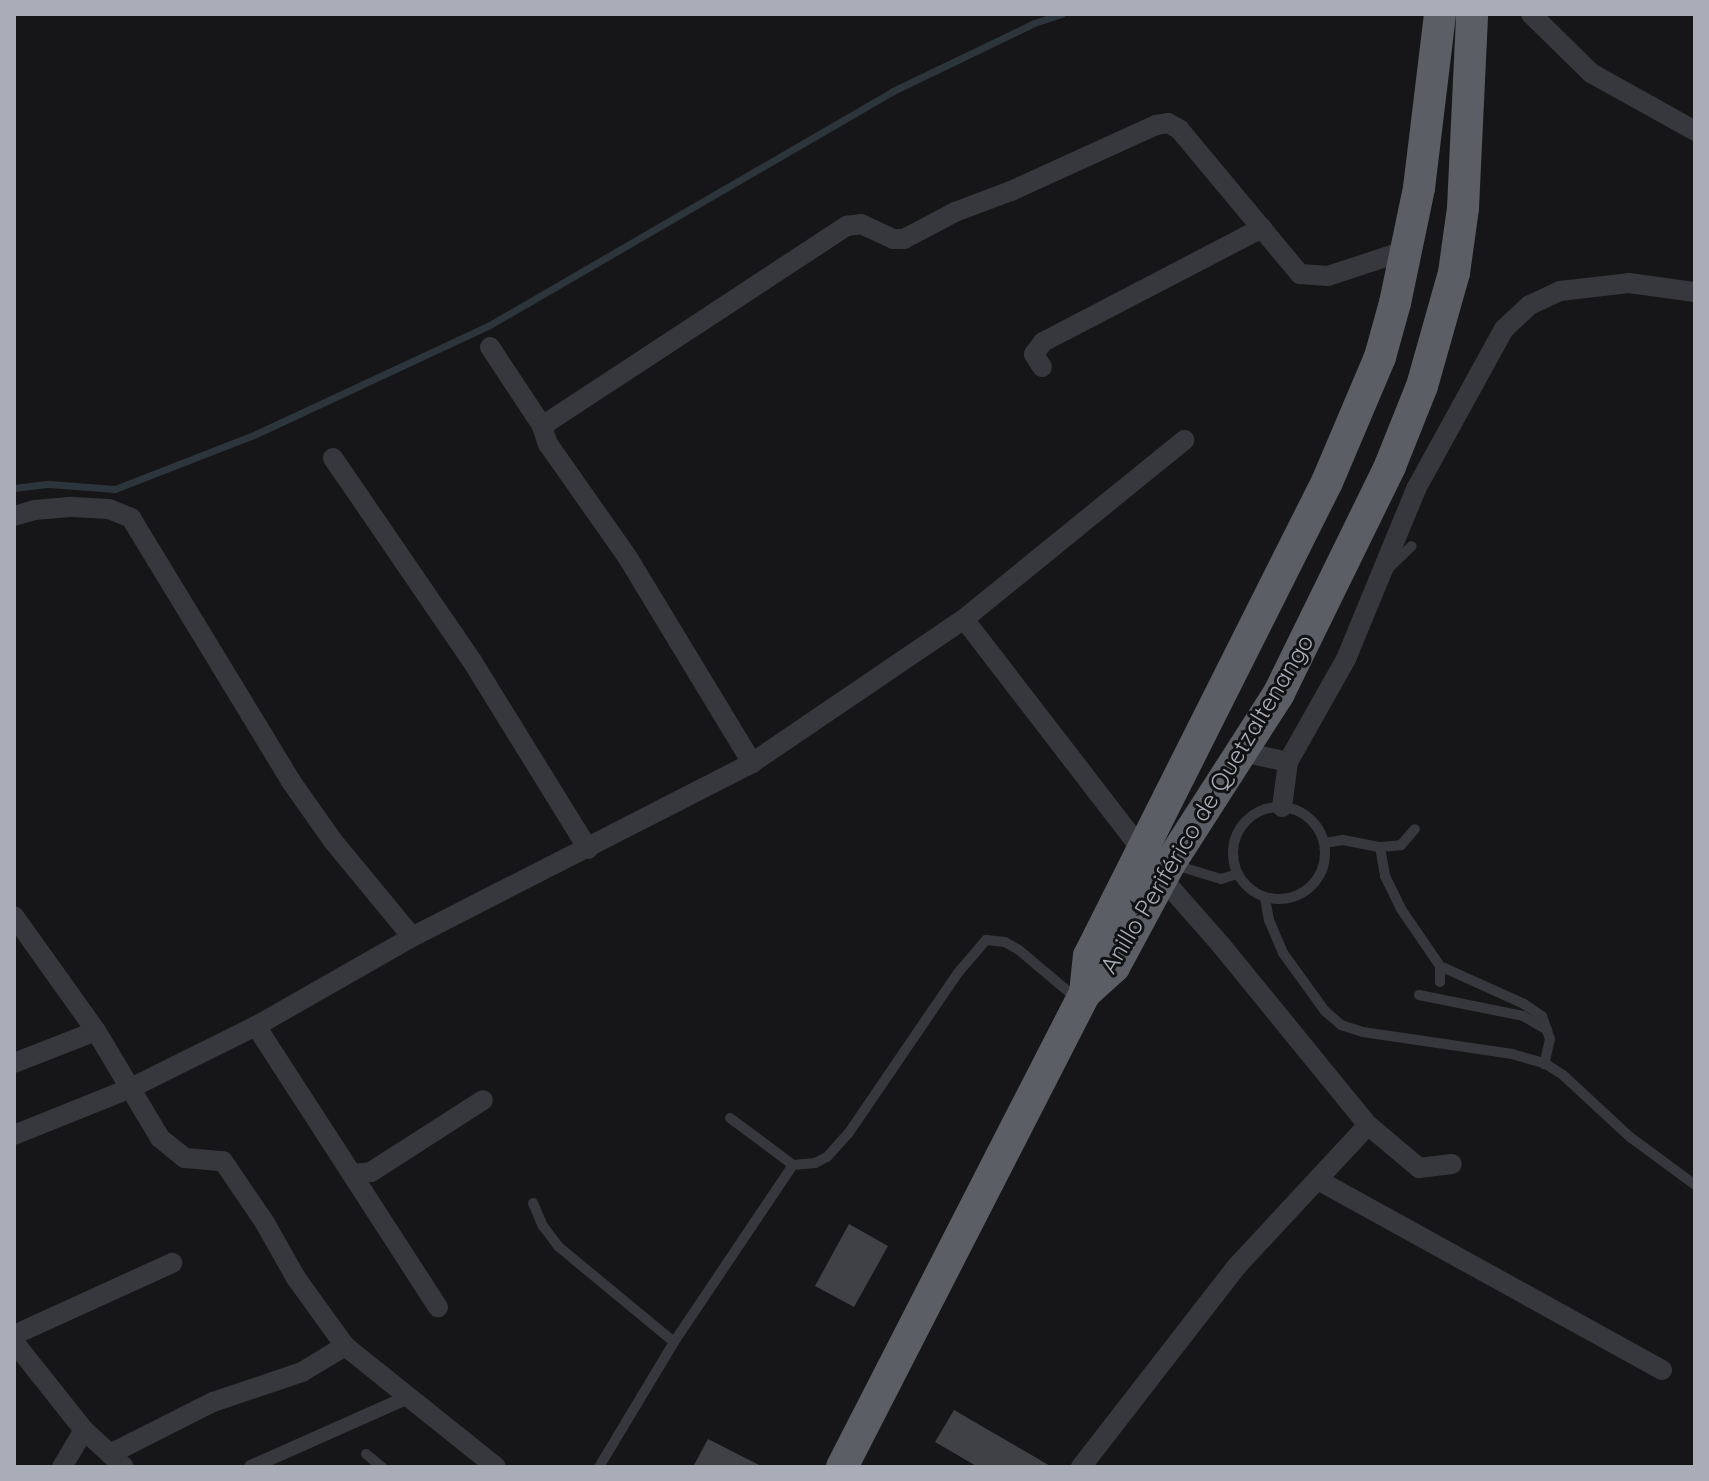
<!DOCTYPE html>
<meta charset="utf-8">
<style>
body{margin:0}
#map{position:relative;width:1709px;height:1481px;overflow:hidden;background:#161618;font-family:Quicksand,sans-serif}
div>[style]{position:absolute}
.stream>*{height:7px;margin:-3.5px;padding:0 3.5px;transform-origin:3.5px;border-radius:3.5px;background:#2c353c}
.building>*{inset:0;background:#404145}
.service>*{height:10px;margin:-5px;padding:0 5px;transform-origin:5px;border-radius:5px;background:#37383d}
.service>.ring{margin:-5px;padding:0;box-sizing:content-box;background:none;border:10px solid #37383d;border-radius:50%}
.pedestrian>*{height:14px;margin:-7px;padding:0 7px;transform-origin:7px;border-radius:7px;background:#37383d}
.minor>*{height:20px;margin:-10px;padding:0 10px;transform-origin:10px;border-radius:10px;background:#37383d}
.trunk>*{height:32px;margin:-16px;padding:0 16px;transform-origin:16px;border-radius:16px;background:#5b5e65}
span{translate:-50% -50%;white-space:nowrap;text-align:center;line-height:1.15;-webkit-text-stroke:6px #111113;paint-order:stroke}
.street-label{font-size:24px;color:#a8adb8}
.frame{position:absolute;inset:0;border:16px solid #a8adb8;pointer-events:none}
</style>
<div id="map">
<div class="stream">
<i style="left:14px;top:488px;width:35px;rotate:-7deg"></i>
<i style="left:49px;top:484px;width:66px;rotate:4.3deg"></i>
<i style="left:115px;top:489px;width:151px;rotate:-21.3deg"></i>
<i style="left:256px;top:434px;width:256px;rotate:-25deg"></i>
<i style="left:488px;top:326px;width:468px;rotate:-30.1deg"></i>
<i style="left:893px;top:91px;width:157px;rotate:-25.7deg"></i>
<i style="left:1034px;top:23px;width:29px;rotate:-18deg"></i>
</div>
<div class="building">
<i style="clip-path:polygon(849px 1224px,888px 1246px,854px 1307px,815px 1286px)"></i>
<i style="clip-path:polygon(954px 1410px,1052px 1467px,978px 1467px,935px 1442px)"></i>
<i style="clip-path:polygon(708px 1439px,763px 1467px,693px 1467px)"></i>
</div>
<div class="service">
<i style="left:1390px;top:567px;width:30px;rotate:-44deg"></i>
<i class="ring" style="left:1233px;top:807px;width:82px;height:82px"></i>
<i style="left:1324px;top:843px;width:19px;rotate:-9deg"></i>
<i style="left:1343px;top:840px;width:38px;rotate:11deg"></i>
<i style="left:1380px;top:847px;width:21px;rotate:-5deg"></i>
<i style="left:1401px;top:845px;width:21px;rotate:-49deg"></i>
<i style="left:1380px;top:847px;width:29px;rotate:80deg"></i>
<i style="left:1385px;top:876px;width:37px;rotate:64deg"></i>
<i style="left:1401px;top:909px;width:69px;rotate:55.6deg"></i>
<i style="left:1440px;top:966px;width:16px;rotate:90deg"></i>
<i style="left:1175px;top:865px;width:48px;rotate:16.9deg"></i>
<i style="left:1221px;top:879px;width:17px;rotate:-17deg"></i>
<i style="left:1265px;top:898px;width:22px;rotate:80deg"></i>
<i style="left:1269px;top:920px;width:36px;rotate:67deg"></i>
<i style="left:1283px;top:953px;width:72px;rotate:54.1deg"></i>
<i style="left:1325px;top:1011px;width:21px;rotate:41deg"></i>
<i style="left:1341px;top:1025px;width:23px;rotate:18deg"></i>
<i style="left:1363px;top:1032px;width:151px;rotate:8.4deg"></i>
<i style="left:1512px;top:1054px;width:35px;rotate:16deg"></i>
<i style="left:1546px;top:1064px;width:20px;rotate:33deg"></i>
<i style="left:1563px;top:1075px;width:91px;rotate:42.8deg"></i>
<i style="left:1630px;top:1137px;width:81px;rotate:36.4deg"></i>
<i style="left:1440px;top:966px;width:92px;rotate:24.3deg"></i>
<i style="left:1524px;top:1004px;width:22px;rotate:34deg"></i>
<i style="left:1542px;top:1016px;width:24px;rotate:71deg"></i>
<i style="left:1550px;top:1039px;width:26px;rotate:103deg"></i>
<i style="left:1419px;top:995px;width:106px;rotate:11.4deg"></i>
<i style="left:1523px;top:1016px;width:28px;rotate:30deg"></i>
<i style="left:730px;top:1118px;width:79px;rotate:36.7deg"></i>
<i style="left:793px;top:1165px;width:22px;rotate:-5deg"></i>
<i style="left:815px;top:1163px;width:13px;rotate:-27deg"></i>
<i style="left:827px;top:1157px;width:31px;rotate:-48deg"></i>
<i style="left:848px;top:1134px;width:194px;rotate:-55.7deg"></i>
<i style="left:957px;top:974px;width:45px;rotate:-49.5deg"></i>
<i style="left:986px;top:940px;width:19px;rotate:6deg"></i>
<i style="left:1005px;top:942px;width:16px;rotate:30deg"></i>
<i style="left:1019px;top:950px;width:75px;rotate:40.1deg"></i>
<i style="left:533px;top:1203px;width:25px;rotate:67deg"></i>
<i style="left:543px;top:1226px;width:26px;rotate:53deg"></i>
<i style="left:559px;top:1247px;width:149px;rotate:39.6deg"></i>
<i style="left:366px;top:1454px;width:21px;rotate:39deg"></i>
<i style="left:599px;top:1467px;width:146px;rotate:-59deg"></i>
<i style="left:674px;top:1342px;width:213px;rotate:-56.1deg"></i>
</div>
<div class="pedestrian">
<i style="left:251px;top:1467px;width:170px;rotate:-24deg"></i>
</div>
<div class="minor">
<i style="left:1531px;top:14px;width:84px;rotate:44.5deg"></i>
<i style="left:1591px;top:73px;width:119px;rotate:29.1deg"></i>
<i style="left:490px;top:347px;width:95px;rotate:56.6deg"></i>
<i style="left:542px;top:426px;width:19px;rotate:72deg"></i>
<i style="left:548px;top:444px;width:139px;rotate:54.9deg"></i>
<i style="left:628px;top:558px;width:240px;rotate:58.8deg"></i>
<i style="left:1042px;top:367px;width:15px;rotate:-122deg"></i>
<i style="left:1034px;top:354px;width:15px;rotate:-53deg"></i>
<i style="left:1043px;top:342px;width:247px;rotate:-27.5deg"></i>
<i style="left:542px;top:426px;width:365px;rotate:-33.3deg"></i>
<i style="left:847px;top:226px;width:14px;rotate:-8deg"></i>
<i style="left:861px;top:224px;width:35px;rotate:25deg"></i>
<i style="left:893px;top:239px;width:11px"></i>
<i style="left:904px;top:239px;width:58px;rotate:-27.9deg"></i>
<i style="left:955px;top:212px;width:60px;rotate:-20.6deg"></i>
<i style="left:1011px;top:191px;width:159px;rotate:-24.5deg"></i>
<i style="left:1156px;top:125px;width:12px;rotate:-9deg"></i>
<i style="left:1168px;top:123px;width:13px;rotate:29deg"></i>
<i style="left:1179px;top:129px;width:189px;rotate:50.2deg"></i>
<i style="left:1300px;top:274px;width:28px;rotate:4deg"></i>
<i style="left:1328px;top:276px;width:83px;rotate:-18.2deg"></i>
<i style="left:333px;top:458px;width:246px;rotate:55.6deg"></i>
<i style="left:472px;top:661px;width:221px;rotate:58.3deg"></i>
<i style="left:14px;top:516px;width:22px;rotate:-16deg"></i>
<i style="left:35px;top:510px;width:37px;rotate:-5deg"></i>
<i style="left:72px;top:507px;width:37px;rotate:3deg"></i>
<i style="left:109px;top:509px;width:24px;rotate:22deg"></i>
<i style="left:131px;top:518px;width:306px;rotate:58.7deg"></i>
<i style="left:290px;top:780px;width:75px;rotate:54.8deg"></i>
<i style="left:333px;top:841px;width:124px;rotate:50.5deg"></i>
<i style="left:964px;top:619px;width:292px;rotate:52.4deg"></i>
<i style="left:1242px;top:752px;width:47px;rotate:12.3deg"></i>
<i style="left:1282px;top:807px;width:45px;rotate:-82.4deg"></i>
<i style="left:1288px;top:762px;width:118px;rotate:-60.6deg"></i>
<i style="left:1346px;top:659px;width:184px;rotate:-67.6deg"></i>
<i style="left:1416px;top:489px;width:183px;rotate:-61.2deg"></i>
<i style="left:1504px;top:329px;width:35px;rotate:-43deg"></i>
<i style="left:1530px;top:305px;width:33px;rotate:-25deg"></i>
<i style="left:1560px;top:291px;width:69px;rotate:-6.6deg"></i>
<i style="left:1629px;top:283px;width:67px;rotate:7.8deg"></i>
<i style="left:1162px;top:878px;width:89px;rotate:48.6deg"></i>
<i style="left:1221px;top:945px;width:232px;rotate:50.8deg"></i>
<i style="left:1368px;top:1125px;width:67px;rotate:40.1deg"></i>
<i style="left:1419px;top:1168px;width:33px;rotate:-7deg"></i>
<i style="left:14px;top:916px;width:141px;rotate:54.5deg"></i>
<i style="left:96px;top:1031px;width:125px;rotate:59.1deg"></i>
<i style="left:160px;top:1138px;width:32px;rotate:39deg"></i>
<i style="left:185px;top:1158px;width:38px;rotate:5deg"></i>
<i style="left:223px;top:1161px;width:75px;rotate:55.9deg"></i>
<i style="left:265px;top:1223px;width:63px;rotate:60.6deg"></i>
<i style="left:296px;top:1278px;width:84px;rotate:54.2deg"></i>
<i style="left:345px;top:1346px;width:193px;rotate:38.7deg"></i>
<i style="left:256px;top:1026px;width:335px;rotate:57.1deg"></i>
<i style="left:14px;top:1063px;width:88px;rotate:-21.3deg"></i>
<i style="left:14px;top:1135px;width:126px;rotate:-21.9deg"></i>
<i style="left:131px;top:1088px;width:140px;rotate:-26.4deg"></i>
<i style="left:256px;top:1026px;width:180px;rotate:-29.7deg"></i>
<i style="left:412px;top:937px;width:382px;rotate:-27.1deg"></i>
<i style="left:752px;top:763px;width:256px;rotate:-34.2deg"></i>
<i style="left:964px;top:619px;width:284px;rotate:-39.1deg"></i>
<i style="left:353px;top:1174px;width:18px;rotate:-6deg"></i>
<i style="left:371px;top:1172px;width:133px;rotate:-32.7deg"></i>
<i style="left:1318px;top:1180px;width:393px;rotate:28.9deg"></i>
<i style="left:14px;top:1335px;width:174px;rotate:-24.5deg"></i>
<i style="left:14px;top:1342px;width:112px;rotate:51.5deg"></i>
<i style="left:84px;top:1430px;width:54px;rotate:42.8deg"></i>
<i style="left:110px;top:1454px;width:115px;rotate:-26.8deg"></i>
<i style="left:213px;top:1402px;width:94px;rotate:-18.6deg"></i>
<i style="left:302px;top:1372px;width:50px;rotate:-31.2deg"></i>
<i style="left:62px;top:1467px;width:43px;rotate:-59.3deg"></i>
<i style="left:1081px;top:1467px;width:254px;rotate:-52.2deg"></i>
<i style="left:1237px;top:1266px;width:192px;rotate:-47.1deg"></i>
</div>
<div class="trunk">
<i style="left:1085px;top:993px;width:37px;rotate:-84deg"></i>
<i style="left:1089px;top:956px;width:530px;rotate:-63.34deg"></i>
<i style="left:1327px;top:482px;width:136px;rotate:-67deg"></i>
<i style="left:1380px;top:357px;width:56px;rotate:-74.5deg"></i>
<i style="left:1395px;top:303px;width:117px;rotate:-78.2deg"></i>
<i style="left:1419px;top:188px;width:175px;rotate:-83.1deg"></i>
<i style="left:842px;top:1467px;width:533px;rotate:-62.86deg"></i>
<i style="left:1085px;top:993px;width:39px;rotate:-42deg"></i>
<i style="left:1114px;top:967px;width:118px;rotate:-61.7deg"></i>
<i style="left:1170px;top:863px;width:202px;rotate:-57.3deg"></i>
<i style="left:1279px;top:693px;width:253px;rotate:-63.9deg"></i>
<i style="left:1390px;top:466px;width:86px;rotate:-68.2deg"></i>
<i style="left:1422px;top:386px;width:117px;rotate:-74.2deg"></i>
<i style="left:1454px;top:273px;width:66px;rotate:-82.1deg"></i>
<i style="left:1463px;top:208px;width:194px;rotate:-87.3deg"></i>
</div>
<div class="street-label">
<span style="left:1207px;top:804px;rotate:-59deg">Anillo Periférico de Quetzaltenango</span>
</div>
<div class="frame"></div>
</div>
